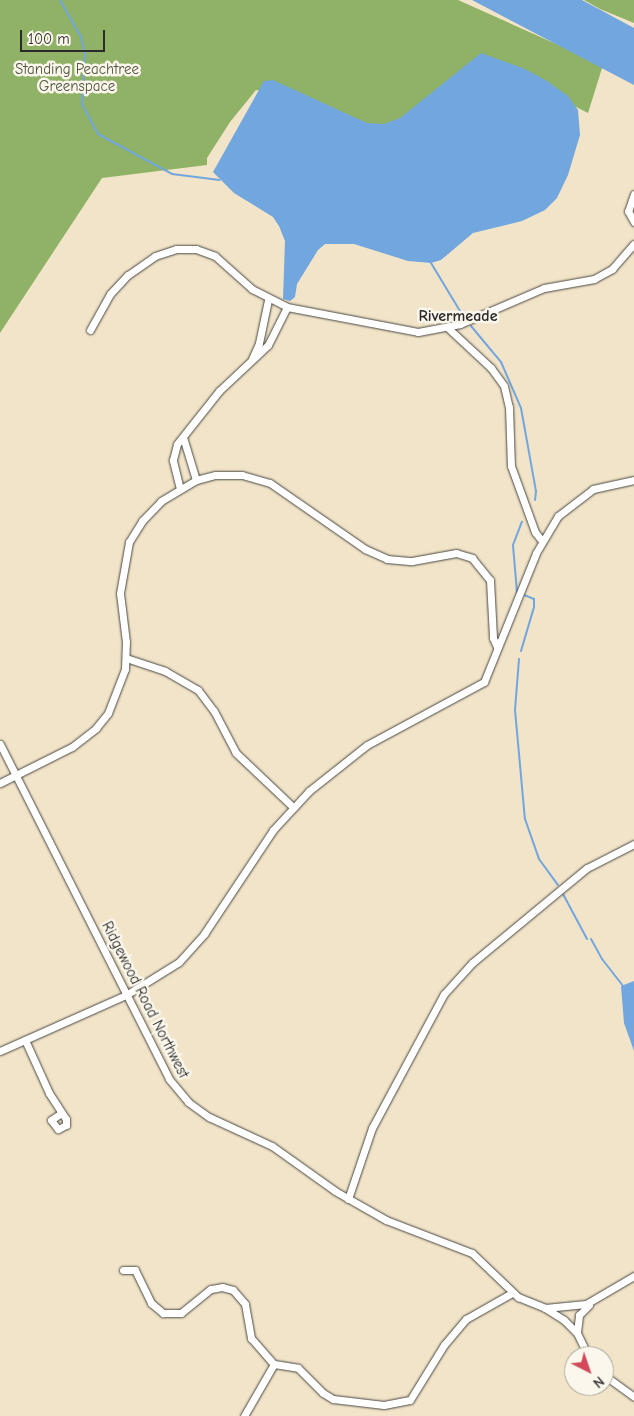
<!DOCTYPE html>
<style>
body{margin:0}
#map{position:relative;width:634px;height:1416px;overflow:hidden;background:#f1e4c8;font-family:"Comic Neue",sans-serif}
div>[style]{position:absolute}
.forest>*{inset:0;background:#90b267}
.water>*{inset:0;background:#71a6df}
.stream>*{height:2px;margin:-1px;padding:0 1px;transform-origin:1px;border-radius:1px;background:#71a6df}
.roads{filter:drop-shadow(0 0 1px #494743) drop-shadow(0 0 1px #494743)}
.minor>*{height:7px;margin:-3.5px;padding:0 3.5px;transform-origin:3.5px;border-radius:3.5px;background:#fff}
span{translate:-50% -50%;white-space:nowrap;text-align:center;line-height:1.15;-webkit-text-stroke:5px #fbf7ec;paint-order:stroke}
.park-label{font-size:15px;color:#4e543e}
.street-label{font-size:15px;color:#2b2b2b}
.neighbourhood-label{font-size:16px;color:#2b2b2b;font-weight:700}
.north{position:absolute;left:564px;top:1346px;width:50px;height:50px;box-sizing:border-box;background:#fbf7ec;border:1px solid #a8a59f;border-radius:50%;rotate:139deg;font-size:14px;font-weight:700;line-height:20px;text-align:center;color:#2b2b2b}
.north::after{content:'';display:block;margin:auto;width:18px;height:22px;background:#d1495b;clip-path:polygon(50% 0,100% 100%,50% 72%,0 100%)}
.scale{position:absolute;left:20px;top:30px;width:85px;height:22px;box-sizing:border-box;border:2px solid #2b2b2b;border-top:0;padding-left:6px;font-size:15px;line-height:18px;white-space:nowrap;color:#2b2b2b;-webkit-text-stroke:4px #fbf7ec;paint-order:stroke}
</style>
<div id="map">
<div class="forest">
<i style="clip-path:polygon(0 0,458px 0,603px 65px,588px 113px,497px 67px,404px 118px,375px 129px,324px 105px,256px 90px,230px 122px,207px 158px,207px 165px,102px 178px,0 333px)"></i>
<i style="clip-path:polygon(584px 0,634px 0,634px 23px,600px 9px)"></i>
</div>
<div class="water">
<i style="clip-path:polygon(472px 0,582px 0,634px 28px,634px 85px)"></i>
<i style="clip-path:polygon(481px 53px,525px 69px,547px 81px,568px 96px,578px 110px,580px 135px,568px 175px,557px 198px,545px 210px,522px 221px,473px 233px,441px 260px,431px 263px,408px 261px,354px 244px,325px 244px,318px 250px,297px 284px,295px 297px,290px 301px,283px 299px,285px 241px,279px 226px,273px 217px,234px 193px,213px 172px,264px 81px,273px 80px,367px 123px,384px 124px,400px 118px)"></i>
<i style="clip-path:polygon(634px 981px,634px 1051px,624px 1023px,621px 986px)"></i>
</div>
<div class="stream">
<i style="left:60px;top:0;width:43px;rotate:60.4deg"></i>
<i style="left:81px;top:37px;width:16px;rotate:76deg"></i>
<i style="left:85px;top:53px;width:51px;rotate:93.4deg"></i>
<i style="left:82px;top:104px;width:34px;rotate:62deg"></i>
<i style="left:98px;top:134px;width:84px;rotate:28.4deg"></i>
<i style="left:172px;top:174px;width:48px;rotate:7.1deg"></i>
<i style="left:431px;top:263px;width:62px;rotate:58.9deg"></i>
<i style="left:471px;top:326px;width:47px;rotate:50.2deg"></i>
<i style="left:501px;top:362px;width:50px;rotate:66.5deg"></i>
<i style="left:521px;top:408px;width:84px;rotate:79.8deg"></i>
<i style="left:536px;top:491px;width:9px;rotate:96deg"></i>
<i style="left:517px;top:592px;width:47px;rotate:-94.9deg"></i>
<i style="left:513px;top:545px;width:25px;rotate:-69deg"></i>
<i style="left:521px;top:651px;width:46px;rotate:-73.5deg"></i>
<i style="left:534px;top:607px;width:8px;rotate:-90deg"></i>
<i style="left:534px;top:599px;width:11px;rotate:-158deg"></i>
<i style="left:519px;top:659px;width:51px;rotate:94.5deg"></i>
<i style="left:515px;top:710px;width:109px;rotate:84.8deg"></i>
<i style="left:525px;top:819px;width:42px;rotate:70.7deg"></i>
<i style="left:539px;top:859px;width:32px;rotate:54deg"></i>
<i style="left:563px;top:894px;width:51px;rotate:61.9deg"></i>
<i style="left:591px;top:939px;width:23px;rotate:61deg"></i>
<i style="left:602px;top:959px;width:33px;rotate:52deg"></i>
</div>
<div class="roads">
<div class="minor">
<i style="left:634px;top:194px;width:18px;rotate:109deg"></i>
<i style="left:628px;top:211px;width:13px;rotate:61deg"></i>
<i style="left:448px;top:328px;width:59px;rotate:42.9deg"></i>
<i style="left:491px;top:368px;width:22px;rotate:54deg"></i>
<i style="left:504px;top:386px;width:22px;rotate:77deg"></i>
<i style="left:509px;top:407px;width:59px;rotate:88.1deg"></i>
<i style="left:511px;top:466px;width:70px;rotate:70deg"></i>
<i style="left:535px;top:532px;width:11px;rotate:52deg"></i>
<i style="left:90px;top:330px;width:41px;rotate:-60.9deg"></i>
<i style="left:110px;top:294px;width:26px;rotate:-47deg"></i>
<i style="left:128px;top:275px;width:33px;rotate:-35deg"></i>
<i style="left:155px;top:256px;width:22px;rotate:-18deg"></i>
<i style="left:176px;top:249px;width:20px"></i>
<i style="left:196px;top:249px;width:20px;rotate:20deg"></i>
<i style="left:215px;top:256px;width:50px;rotate:41.7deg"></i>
<i style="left:252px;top:289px;width:39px;rotate:27deg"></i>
<i style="left:287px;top:307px;width:133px;rotate:10.8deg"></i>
<i style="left:418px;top:332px;width:43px;rotate:-10.8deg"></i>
<i style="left:460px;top:324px;width:91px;rotate:-23.2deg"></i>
<i style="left:544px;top:288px;width:51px;rotate:-10.2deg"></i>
<i style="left:594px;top:279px;width:21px;rotate:-29deg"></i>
<i style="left:612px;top:269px;width:33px;rotate:-49deg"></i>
<i style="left:252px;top:359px;width:17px;rotate:-66deg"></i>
<i style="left:259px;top:343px;width:44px;rotate:-78.2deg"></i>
<i style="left:183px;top:437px;width:45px;rotate:73.2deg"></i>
<i style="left:180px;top:489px;width:30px;rotate:-104deg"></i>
<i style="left:173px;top:460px;width:16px;rotate:-76deg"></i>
<i style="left:177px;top:444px;width:68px;rotate:-51.6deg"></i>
<i style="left:219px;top:391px;width:67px;rotate:-43.2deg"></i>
<i style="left:268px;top:345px;width:42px;rotate:-63.4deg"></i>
<i style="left:126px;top:658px;width:41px;rotate:18.4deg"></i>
<i style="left:165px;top:671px;width:38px;rotate:30deg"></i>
<i style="left:198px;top:690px;width:26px;rotate:53deg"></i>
<i style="left:214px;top:711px;width:47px;rotate:62.4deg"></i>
<i style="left:236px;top:753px;width:79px;rotate:43.5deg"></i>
<i style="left:0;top:744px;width:375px;rotate:63.2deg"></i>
<i style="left:169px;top:1079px;width:30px;rotate:50deg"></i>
<i style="left:188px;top:1102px;width:26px;rotate:36deg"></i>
<i style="left:209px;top:1117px;width:69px;rotate:24.7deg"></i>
<i style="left:272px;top:1146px;width:77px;rotate:35.5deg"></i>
<i style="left:335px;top:1191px;width:59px;rotate:29.6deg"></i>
<i style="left:386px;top:1220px;width:92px;rotate:21deg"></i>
<i style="left:472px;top:1253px;width:64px;rotate:43.7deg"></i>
<i style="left:518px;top:1297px;width:29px;rotate:22deg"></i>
<i style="left:545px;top:1308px;width:22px;rotate:32deg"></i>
<i style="left:564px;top:1320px;width:18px;rotate:45deg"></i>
<i style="left:577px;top:1333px;width:25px;rotate:64deg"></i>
<i style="left:0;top:783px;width:80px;rotate:-26.6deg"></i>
<i style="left:72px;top:747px;width:31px;rotate:-38deg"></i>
<i style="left:96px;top:728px;width:19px;rotate:-51deg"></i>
<i style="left:108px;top:713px;width:47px;rotate:-68.9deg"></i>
<i style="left:125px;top:669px;width:27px;rotate:-88deg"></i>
<i style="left:126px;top:642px;width:49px;rotate:-97deg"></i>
<i style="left:120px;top:593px;width:52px;rotate:-80deg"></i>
<i style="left:129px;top:542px;width:25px;rotate:-58deg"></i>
<i style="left:142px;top:521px;width:28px;rotate:-46deg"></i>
<i style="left:161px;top:501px;width:41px;rotate:-31deg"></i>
<i style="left:196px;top:480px;width:20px;rotate:-15deg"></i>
<i style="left:215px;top:475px;width:27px"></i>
<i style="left:242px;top:475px;width:29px;rotate:16deg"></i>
<i style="left:270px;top:483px;width:116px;rotate:34.8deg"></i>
<i style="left:365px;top:549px;width:24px;rotate:24deg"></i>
<i style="left:387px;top:559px;width:25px;rotate:5deg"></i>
<i style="left:412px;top:561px;width:45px;rotate:-10.3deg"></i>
<i style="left:456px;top:553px;width:17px;rotate:17deg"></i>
<i style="left:472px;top:558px;width:28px;rotate:51deg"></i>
<i style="left:490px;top:580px;width:58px;rotate:87deg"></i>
<i style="left:493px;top:638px;width:10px;rotate:66deg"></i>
<i style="left:25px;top:1040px;width:58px;rotate:65.6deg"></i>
<i style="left:49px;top:1093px;width:31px;rotate:57deg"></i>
<i style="left:66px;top:1119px;width:6px;rotate:90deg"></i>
<i style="left:66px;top:1125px;width:9px;rotate:153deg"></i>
<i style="left:58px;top:1129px;width:11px;rotate:-128deg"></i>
<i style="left:51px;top:1120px;width:11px;rotate:-34deg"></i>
<i style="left:0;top:1051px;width:138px;rotate:-24deg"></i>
<i style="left:126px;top:995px;width:62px;rotate:-31.9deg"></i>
<i style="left:179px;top:962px;width:38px;rotate:-48deg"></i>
<i style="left:204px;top:934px;width:125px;rotate:-56.4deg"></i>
<i style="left:273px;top:830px;width:53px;rotate:-47.3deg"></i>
<i style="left:309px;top:791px;width:74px;rotate:-38.4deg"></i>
<i style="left:367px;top:745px;width:133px;rotate:-28.3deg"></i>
<i style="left:484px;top:682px;width:139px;rotate:-68deg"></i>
<i style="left:536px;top:553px;width:43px;rotate:-59.3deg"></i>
<i style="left:558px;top:516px;width:44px;rotate:-37.6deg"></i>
<i style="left:593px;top:489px;width:42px;rotate:-12.4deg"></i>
<i style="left:348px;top:1199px;width:75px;rotate:-71.3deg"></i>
<i style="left:372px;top:1128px;width:152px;rotate:-61.8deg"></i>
<i style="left:444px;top:994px;width:42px;rotate:-47.9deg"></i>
<i style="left:472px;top:963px;width:149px;rotate:-39.6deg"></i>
<i style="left:587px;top:868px;width:53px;rotate:-27.1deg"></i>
<i style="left:123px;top:1270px;width:12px"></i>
<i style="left:135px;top:1270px;width:37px;rotate:64deg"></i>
<i style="left:151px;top:1303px;width:16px;rotate:40deg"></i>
<i style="left:163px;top:1313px;width:18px"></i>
<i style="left:181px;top:1313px;width:38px;rotate:-39deg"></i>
<i style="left:211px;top:1289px;width:11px;rotate:-10deg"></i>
<i style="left:222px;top:1287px;width:11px;rotate:15deg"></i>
<i style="left:233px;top:1290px;width:18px;rotate:49deg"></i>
<i style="left:245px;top:1304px;width:35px;rotate:80deg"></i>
<i style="left:251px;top:1338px;width:35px;rotate:49deg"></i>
<i style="left:545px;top:1308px;width:41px;rotate:-5.6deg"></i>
<i style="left:586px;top:1304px;width:56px;rotate:-30.3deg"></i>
<i style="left:577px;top:1332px;width:17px;rotate:-83deg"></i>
<i style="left:579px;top:1315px;width:14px;rotate:-45deg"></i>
<i style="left:604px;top:1375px;width:37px;rotate:36deg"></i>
<i style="left:244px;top:1416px;width:60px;rotate:-60deg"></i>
<i style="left:274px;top:1364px;width:24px;rotate:9deg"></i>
<i style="left:298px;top:1368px;width:35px;rotate:45deg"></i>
<i style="left:323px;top:1393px;width:12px;rotate:31deg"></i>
<i style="left:333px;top:1399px;width:51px;rotate:6.7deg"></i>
<i style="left:384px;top:1405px;width:26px;rotate:-11deg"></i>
<i style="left:410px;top:1400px;width:65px;rotate:-58.3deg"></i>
<i style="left:444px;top:1345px;width:34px;rotate:-50deg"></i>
<i style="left:466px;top:1319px;width:53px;rotate:-29.5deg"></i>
</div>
</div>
<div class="park-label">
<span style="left:77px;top:78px">Standing Peachtree<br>Greenspace</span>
</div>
<div class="street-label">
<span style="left:145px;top:1000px;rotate:63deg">Ridgewood Road Northwest</span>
</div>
<div class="neighbourhood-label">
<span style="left:458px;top:316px">Rivermeade</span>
</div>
<div class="north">N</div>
<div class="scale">100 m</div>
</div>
